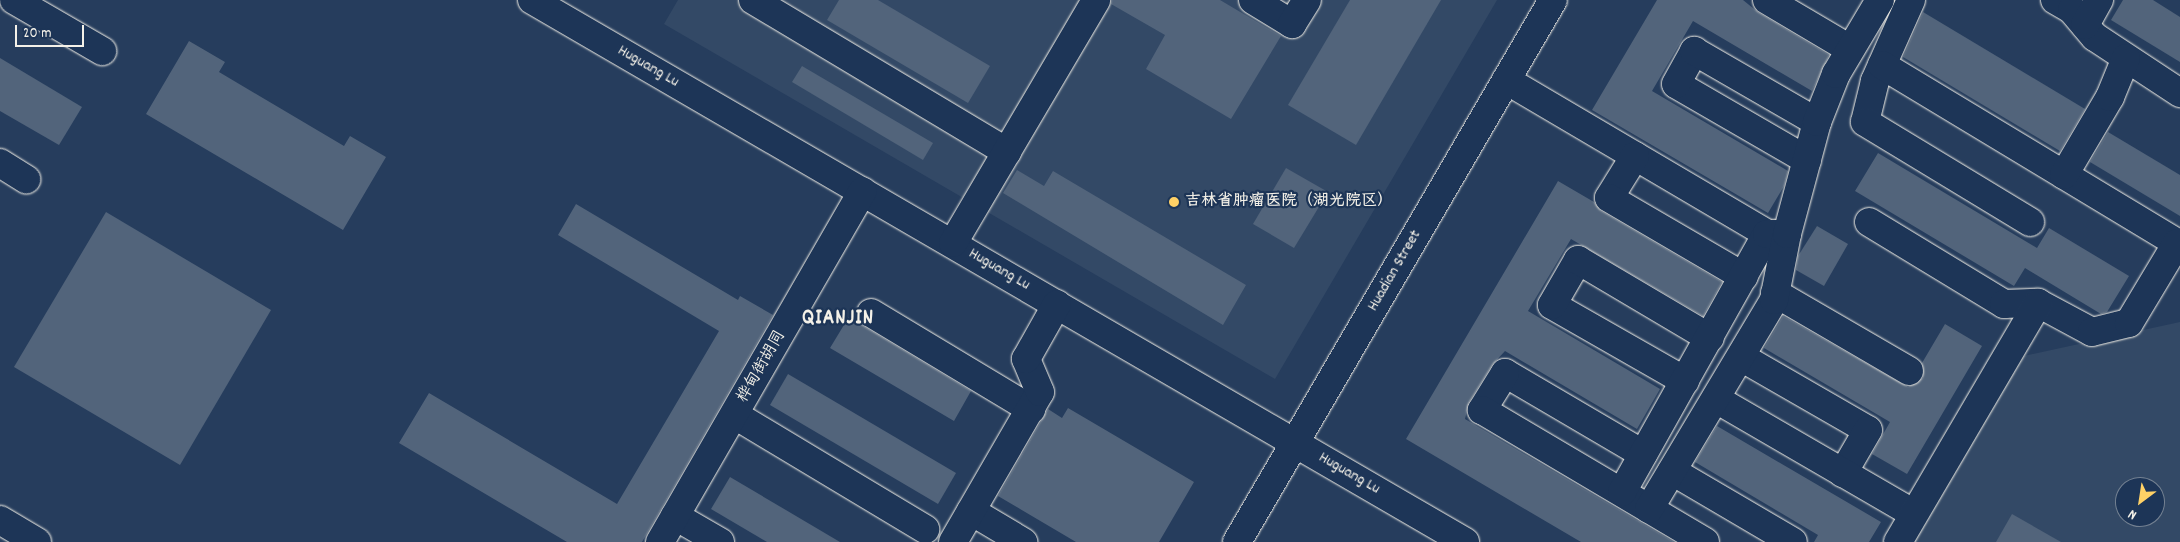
<!DOCTYPE html>
<meta charset="utf-8">
<style>
body{margin:0}
#map{position:relative;width:2180px;height:542px;overflow:hidden;background:#263d5d;font-family:Dekko,"LXGW WenKai TC",sans-serif}
div>[style]{position:absolute}
.built>*{inset:0;background:#334966}
.building>*{inset:0;background:#52647b}
.roads{filter:drop-shadow(0 0 1px #f4f1e8) drop-shadow(0 0 1px #f4f1e8)}
.minor>*{height:28px;margin:-14px;padding:0 14px;transform-origin:14px;border-radius:14px;background:#1d3557}
.dots>*{width:14px;height:14px;translate:-50% -50%;box-sizing:border-box;border:2px solid #1d3557;border-radius:50%}
span{translate:-50% -50%;white-space:nowrap;text-align:center;line-height:1.15;-webkit-text-stroke:4.5px #1d3557;paint-order:stroke}
.street-label{font-size:16px;color:#f4f1e8}
.poi-label{font-size:16px;color:#f4f1e8;font-weight:700}
.left{translate:0 -50%;text-align:left}
.district-label{font-size:21px;color:#f4f1e8;font-weight:700;letter-spacing:1px}
.north{position:absolute;left:2115px;top:477px;width:50px;height:50px;box-sizing:border-box;background:#1d3557;border:1px solid #738091;border-radius:50%;rotate:211deg;font-size:14px;font-weight:700;line-height:20px;text-align:center;color:#f4f1e8}
.north::after{content:'';display:block;margin:auto;width:18px;height:22px;background:#ffd166;clip-path:polygon(50% 0,100% 100%,50% 72%,0 100%)}
.scale{position:absolute;left:15px;top:25px;width:69px;height:22px;box-sizing:border-box;border:2px solid #f4f1e8;border-top:0;padding-left:6px;font-size:15px;line-height:18px;white-space:nowrap;color:#f4f1e8;-webkit-text-stroke:4px #1d3557;paint-order:stroke}
</style>
<div id="map">
<div class="built">
<i style="clip-path:polygon(678px 0,1497px 0,1275px 379px,664px 24px)"></i>
<i style="clip-path:polygon(evenodd,2180px 322px,2180px 542px,1906px 542px,2010px 359px,2180px 322px,2125px 487px,2155px 487px,2155px 517px,2125px 517px,2125px 487px)"></i>
</div>
<div class="building">
<i style="clip-path:polygon(839px 0,878px 0,990px 66px,968px 103px,827px 20px)"></i>
<i style="clip-path:polygon(1112px 0,1220px 0,1281px 36px,1231px 119px,1146px 69px,1165px 35px,1111px 4px)"></i>
<i style="clip-path:polygon(1350px 0,1441px 0,1356px 145px,1288px 105px)"></i>
<i style="clip-path:polygon(1657px 0,1743px 0,1759px 13px,1829px 55px,1812px 91px,1693px 21px,1652px 91px,1788px 171px,1784px 186px,1768px 213px,1592px 110px)"></i>
<i style="clip-path:polygon(2123px 0,2153px 0,2180px 17px,2180px 62px,2111px 20px)"></i>
<i style="clip-path:polygon(1923px 12px,2085px 109px,2060px 151px,1903px 57px)"></i>
<i style="clip-path:polygon(189px 41px,225px 62px,219px 72px,344px 146px,350px 136px,386px 157px,343px 230px,146px 114px)"></i>
<i style="clip-path:polygon(0 58px,82px 107px,59px 145px,0 111px)"></i>
<i style="clip-path:polygon(802px 66px,933px 143px,923px 160px,792px 82px)"></i>
<i style="clip-path:polygon(2108px 132px,2180px 175px,2180px 216px,2090px 162px)"></i>
<i style="clip-path:polygon(1878px 153px,2037px 248px,2049px 228px,2129px 276px,2107px 312px,2101px 314px,2025px 268px,2014px 286px,1855px 191px)"></i>
<i style="clip-path:polygon(1286px 168px,1328px 192px,1294px 248px,1253px 224px)"></i>
<i style="clip-path:polygon(1017px 170px,1044px 186px,1053px 171px,1246px 285px,1223px 325px,1003px 193px)"></i>
<i style="clip-path:polygon(1558px 181px,1594px 202px,1601px 211px,1722px 282px,1703px 316px,1571px 239px,1528px 311px,1660px 389px,1637px 429px,1505px 351px,1492px 365px,1469px 402px,1465px 419px,1674px 542px,1581px 542px,1406px 439px)"></i>
<i style="clip-path:polygon(576px 204px,738px 300px,740px 296px,773px 315px,642px 542px,567px 542px,399px 443px,429px 393px,617px 504px,719px 331px,558px 235px)"></i>
<i style="clip-path:polygon(106px 212px,271px 310px,180px 465px,14px 367px)"></i>
<i style="clip-path:polygon(1817px 226px,1848px 244px,1824px 286px,1796px 270px,1798px 256px)"></i>
<i style="clip-path:polygon(850px 315px,863px 326px,971px 391px,954px 421px,830px 348px)"></i>
<i style="clip-path:polygon(1783px 316px,1908px 387px,1923px 378px,1922px 363px,1945px 324px,1982px 346px,1907px 474px,1872px 454px,1890px 422px,1764px 348px)"></i>
<i style="clip-path:polygon(788px 374px,956px 473px,938px 504px,770px 405px)"></i>
<i style="clip-path:polygon(1068px 408px,1194px 482px,1159px 542px,1076px 542px,998px 496px,1048px 409px,1062px 418px)"></i>
<i style="clip-path:polygon(1717px 426px,1881px 522px,1869px 542px,1814px 542px,1818px 535px,1695px 462px)"></i>
<i style="clip-path:polygon(730px 477px,840px 542px,767px 542px,711px 509px)"></i>
<i style="clip-path:polygon(2012px 514px,2061px 542px,1996px 542px)"></i>
</div>
<div class="roads">
<div class="minor">
<i style="left:14px;top:0;width:102px;rotate:30.1deg"></i>
<i style="left:532px;top:0;width:1079px;rotate:30.15deg"></i>
<i style="left:753px;top:0;width:296px;rotate:30.9deg"></i>
<i style="left:1253px;top:0;width:46px;rotate:31.6deg"></i>
<i style="left:1292px;top:24px;width:28px;rotate:-58deg"></i>
<i style="left:1767px;top:0;width:96px;rotate:30.6deg"></i>
<i style="left:1911px;top:0;width:89px;rotate:114deg"></i>
<i style="left:1875px;top:81px;width:42px;rotate:103.7deg"></i>
<i style="left:1865px;top:122px;width:193px;rotate:31.2deg"></i>
<i style="left:2055px;top:0;width:20px;rotate:30deg"></i>
<i style="left:2072px;top:10px;width:35px;rotate:50deg"></i>
<i style="left:2095px;top:37px;width:102px;rotate:33.4deg"></i>
<i style="left:2085px;top:25px;width:29px;rotate:-61deg"></i>
<i style="left:1882px;top:65px;width:348px;rotate:31.1deg"></i>
<i style="left:1506px;top:80px;width:303px;rotate:30.5deg"></i>
<i style="left:1635px;top:156px;width:49px;rotate:121.8deg"></i>
<i style="left:1609px;top:198px;width:156px;rotate:30.3deg"></i>
<i style="left:1807px;top:160px;width:151px;rotate:-149.9deg"></i>
<i style="left:1676px;top:84px;width:38px;rotate:-61deg"></i>
<i style="left:1694px;top:51px;width:142px;rotate:30deg"></i>
<i style="left:0;top:163px;width:31px;rotate:32deg"></i>
<i style="left:2064px;top:175px;width:91px;rotate:-59.5deg"></i>
<i style="left:2110px;top:97px;width:42px;rotate:-67.7deg"></i>
<i style="left:1869px;top:222px;width:158px;rotate:31.3deg"></i>
<i style="left:2004px;top:304px;width:34px;rotate:-2deg"></i>
<i style="left:2038px;top:303px;width:61px;rotate:28.2deg"></i>
<i style="left:2092px;top:332px;width:38px;rotate:-14deg"></i>
<i style="left:2129px;top:323px;width:93px;rotate:-59deg"></i>
<i style="left:953px;top:243px;width:282px;rotate:-59.5deg"></i>
<i style="left:1775px;top:293px;width:155px;rotate:30.2deg"></i>
<i style="left:871px;top:313px;width:187px;rotate:31deg"></i>
<i style="left:1741px;top:357px;width:146px;rotate:29.9deg"></i>
<i style="left:1868px;top:430px;width:50px;rotate:120.2deg"></i>
<i style="left:1685px;top:381px;width:153px;rotate:-150.3deg"></i>
<i style="left:1552px;top:305px;width:52px;rotate:-60deg"></i>
<i style="left:1578px;top:260px;width:153px;rotate:30.6deg"></i>
<i style="left:1716px;top:399px;width:215px;rotate:30.1deg"></i>
<i style="left:735px;top:415px;width:222px;rotate:31deg"></i>
<i style="left:1643px;top:454px;width:160px;rotate:-149.6deg"></i>
<i style="left:1505px;top:373px;width:44px;rotate:121.9deg"></i>
<i style="left:1482px;top:410px;width:259px;rotate:30.6deg"></i>
<i style="left:1672px;top:471px;width:140px;rotate:30.4deg"></i>
<i style="left:1622px;top:492px;width:296px;rotate:-60.7deg"></i>
<i style="left:1767px;top:234px;width:20px"></i>
<i style="left:1649px;top:509px;width:244px;rotate:-59.1deg"></i>
<i style="left:1774px;top:300px;width:67px;rotate:-78.9deg"></i>
<i style="left:1787px;top:234px;width:116px;rotate:-75deg"></i>
<i style="left:1817px;top:122px;width:52px;rotate:-68.4deg"></i>
<i style="left:1836px;top:74px;width:86px;rotate:-59.3deg"></i>
<i style="left:971px;top:511px;width:61px;rotate:30.8deg"></i>
<i style="left:675px;top:516px;width:52px;rotate:30deg"></i>
<i style="left:0;top:520px;width:43px;rotate:30.7deg"></i>
<i style="left:660px;top:542px;width:405px;rotate:-60deg"></i>
<i style="left:953px;top:542px;width:173px;rotate:-59.9deg"></i>
<i style="left:1040px;top:392px;width:36px;rotate:-113deg"></i>
<i style="left:1026px;top:359px;width:63px;rotate:-60.6deg"></i>
<i style="left:1237px;top:542px;width:627px;rotate:-59.76deg"></i>
<i style="left:1898px;top:542px;width:277px;rotate:-59.6deg"></i>
</div>
</div>
<div class="dots">
<i style="left:1174px;top:202px;background:#ffd166"></i>
</div>
<div class="street-label">
<span style="left:648px;top:67px;rotate:30deg">Huguang Lu</span>
<span style="left:999px;top:270px;rotate:30deg">Huguang Lu</span>
<span style="left:1395px;top:271px;rotate:-60deg">Huadian Street</span>
<span style="left:762px;top:367px;rotate:-60deg">桦甸街胡同</span>
<span style="left:1349px;top:474px;rotate:30deg">Huguang Lu</span>
</div>
<div class="poi-label">
<span class="left" style="left:1185px;top:202px">吉林省肿瘤医院（湖光院区）</span>
</div>
<div class="district-label">
<span style="left:838px;top:319px">QIANJIN</span>
</div>
<div class="north">N</div>
<div class="scale">20 m</div>
</div>
